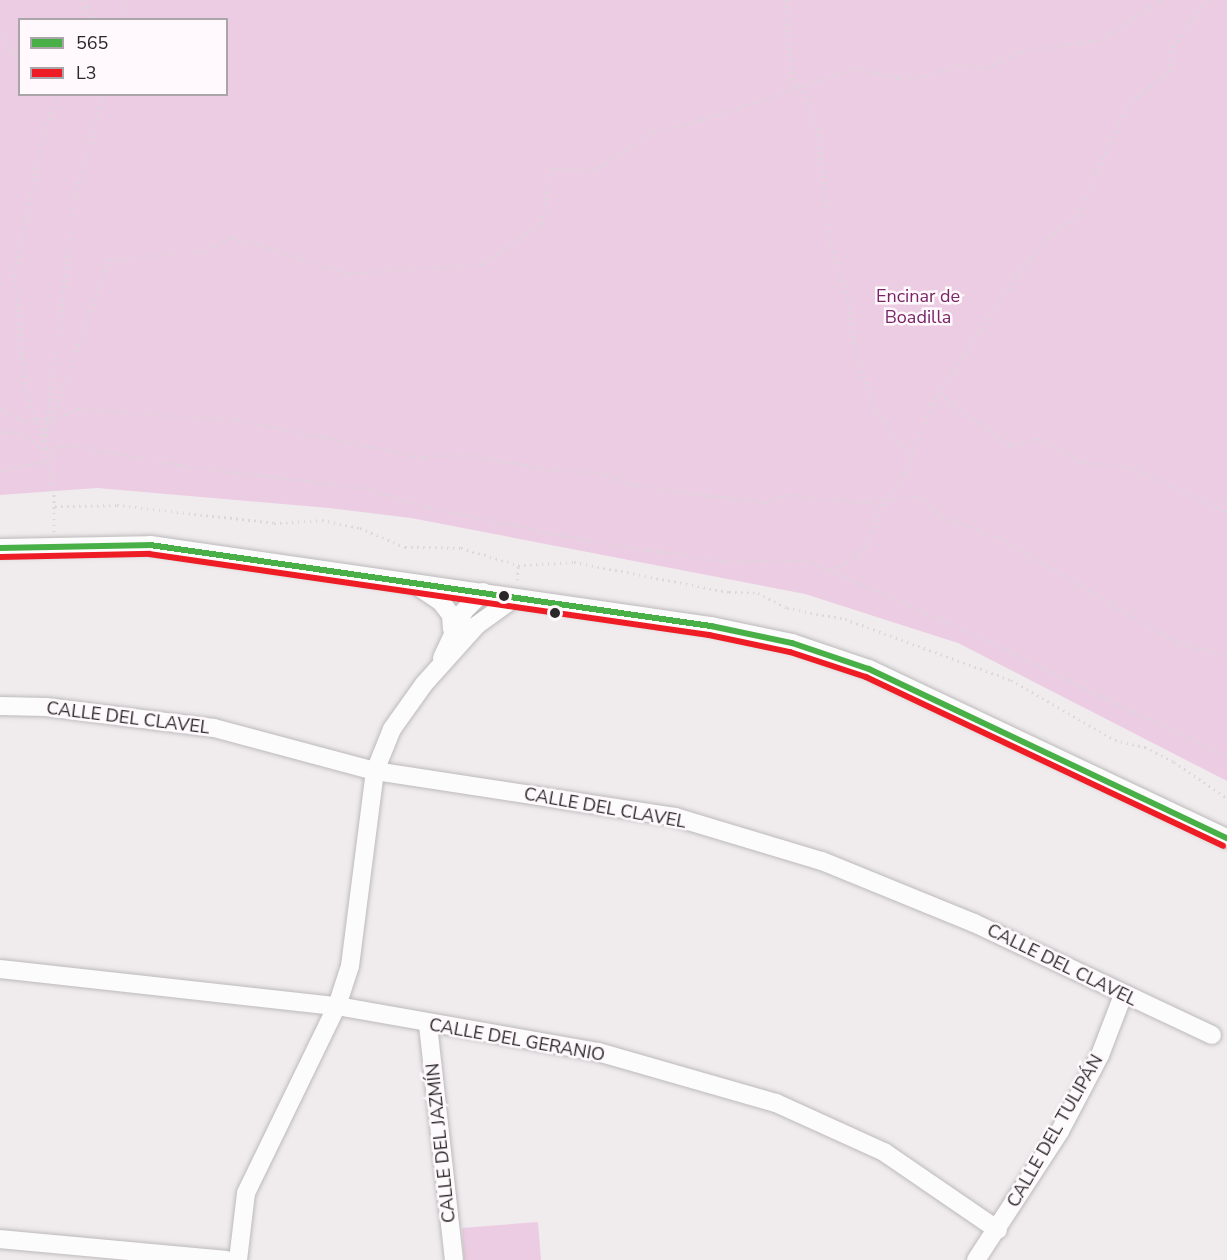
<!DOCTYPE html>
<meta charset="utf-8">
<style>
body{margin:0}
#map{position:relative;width:1227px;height:1260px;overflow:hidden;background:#f0ecee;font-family:"Nunito Sans",sans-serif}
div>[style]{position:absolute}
.green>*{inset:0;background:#eccce2}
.path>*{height:3px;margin-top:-1.5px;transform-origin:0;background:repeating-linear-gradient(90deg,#dad9da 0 1.5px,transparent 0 6px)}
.roads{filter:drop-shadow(0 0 2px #bdbabb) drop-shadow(0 0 2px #bdbabb)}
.minor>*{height:18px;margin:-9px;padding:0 9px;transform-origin:9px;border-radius:9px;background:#fdfcfc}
.bus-1>*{height:6px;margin:-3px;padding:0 3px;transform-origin:3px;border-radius:3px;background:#48b046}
.bus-2>*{height:6px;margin:-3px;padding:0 3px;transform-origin:3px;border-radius:3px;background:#ee1c25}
.dots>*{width:16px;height:16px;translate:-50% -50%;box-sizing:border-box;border:3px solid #fff8fc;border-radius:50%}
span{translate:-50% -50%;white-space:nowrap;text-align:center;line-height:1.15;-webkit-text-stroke:5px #fff8fc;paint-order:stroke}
.park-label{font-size:18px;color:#792566}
.street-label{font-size:18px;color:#2b282a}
.legend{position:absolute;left:18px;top:18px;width:210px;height:78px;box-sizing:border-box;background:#fff8fc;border:2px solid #aaa5a8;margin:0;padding:8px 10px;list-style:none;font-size:18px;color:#2b282a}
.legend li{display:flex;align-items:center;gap:12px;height:30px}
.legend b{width:30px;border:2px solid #aaa5a8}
</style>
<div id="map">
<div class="green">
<i style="clip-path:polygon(evenodd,0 0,1227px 0,1227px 781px,958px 643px,805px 594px,411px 518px,329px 508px,97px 488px,0 495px,0 0,20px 20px,226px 20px,226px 94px,20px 94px,20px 20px)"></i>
<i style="clip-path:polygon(538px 1222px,541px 1260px,464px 1260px,462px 1228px)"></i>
</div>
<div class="path">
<i style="left:84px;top:0;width:23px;rotate:61deg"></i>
<i style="left:786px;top:0;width:88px;rotate:86.1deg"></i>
<i style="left:84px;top:20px;width:18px;rotate:-90deg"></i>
<i style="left:122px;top:20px;width:21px;rotate:-76deg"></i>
<i style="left:0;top:34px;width:33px;rotate:52deg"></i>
<i style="left:801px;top:85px;width:46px;rotate:69.6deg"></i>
<i style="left:817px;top:128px;width:118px;rotate:83.2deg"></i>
<i style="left:831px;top:245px;width:58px;rotate:72.8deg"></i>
<i style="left:848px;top:300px;width:60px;rotate:81.3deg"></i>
<i style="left:857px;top:359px;width:58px;rotate:69.7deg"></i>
<i style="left:877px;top:413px;width:56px;rotate:51.5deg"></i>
<i style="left:940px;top:394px;width:86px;rotate:36.5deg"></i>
<i style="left:1009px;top:445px;width:33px;rotate:-11deg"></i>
<i style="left:1041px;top:439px;width:49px;rotate:29.2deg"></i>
<i style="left:1084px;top:463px;width:46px;rotate:5deg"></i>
<i style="left:1130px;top:467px;width:107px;rotate:24.9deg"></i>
<i style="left:0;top:409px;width:24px;rotate:28deg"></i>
<i style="left:21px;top:420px;width:32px;rotate:-2deg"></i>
<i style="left:53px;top:419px;width:27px;rotate:-22deg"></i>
<i style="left:78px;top:409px;width:160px;rotate:3.9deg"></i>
<i style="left:238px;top:420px;width:187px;rotate:11.4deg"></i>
<i style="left:421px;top:457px;width:45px;rotate:-3.8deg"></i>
<i style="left:466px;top:454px;width:87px;rotate:10.5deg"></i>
<i style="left:552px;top:470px;width:55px;rotate:4.2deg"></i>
<i style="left:607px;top:474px;width:27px;rotate:24deg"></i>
<i style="left:632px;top:485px;width:134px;rotate:7.7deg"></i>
<i style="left:765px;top:503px;width:22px;rotate:-22deg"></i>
<i style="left:785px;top:495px;width:73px;rotate:5.5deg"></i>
<i style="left:858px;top:502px;width:61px;rotate:-5.6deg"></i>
<i style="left:919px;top:496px;width:30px;rotate:41deg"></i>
<i style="left:942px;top:516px;width:62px;rotate:20.8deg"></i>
<i style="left:1000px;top:538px;width:208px;rotate:30.4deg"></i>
<i style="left:1179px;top:643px;width:49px;rotate:14deg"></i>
<i style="left:0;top:432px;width:22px;rotate:5deg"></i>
<i style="left:22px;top:434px;width:24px;rotate:36deg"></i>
<i style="left:41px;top:448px;width:18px;rotate:-6deg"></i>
<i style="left:45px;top:436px;width:243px;rotate:-82.7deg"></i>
<i style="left:76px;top:195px;width:105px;rotate:-75deg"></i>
<i style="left:44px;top:441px;width:192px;rotate:-70.2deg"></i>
<i style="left:109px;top:260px;width:93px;rotate:-5.5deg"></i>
<i style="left:202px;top:251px;width:34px;rotate:-24deg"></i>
<i style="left:233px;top:237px;width:121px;rotate:17.4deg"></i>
<i style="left:348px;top:273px;width:134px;rotate:-3.8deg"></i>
<i style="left:482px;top:264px;width:73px;rotate:-34.3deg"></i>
<i style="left:542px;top:223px;width:55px;rotate:-80.5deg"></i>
<i style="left:551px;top:169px;width:44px;rotate:1.3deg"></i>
<i style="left:595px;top:170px;width:71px;rotate:-33.5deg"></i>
<i style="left:654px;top:131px;width:49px;rotate:-12.9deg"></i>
<i style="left:702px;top:120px;width:162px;rotate:-18.8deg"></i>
<i style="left:855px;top:68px;width:43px;rotate:13.4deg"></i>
<i style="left:897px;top:78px;width:29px;rotate:-4deg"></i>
<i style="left:926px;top:76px;width:35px;rotate:-18deg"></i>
<i style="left:959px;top:65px;width:28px;rotate:6deg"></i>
<i style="left:987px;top:68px;width:34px;rotate:-28deg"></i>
<i style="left:1017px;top:52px;width:84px;rotate:-8.2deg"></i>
<i style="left:1100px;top:40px;width:74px;rotate:-32.8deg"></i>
<i style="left:0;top:471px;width:48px;rotate:-12deg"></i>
<i style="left:47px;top:461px;width:20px;rotate:-49deg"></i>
<i style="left:60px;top:446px;width:17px"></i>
<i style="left:77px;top:446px;width:104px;rotate:10.6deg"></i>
<i style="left:179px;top:465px;width:191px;rotate:7.2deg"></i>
<i style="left:368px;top:489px;width:65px;rotate:17deg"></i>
<i style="left:430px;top:508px;width:158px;rotate:11.7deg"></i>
<i style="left:585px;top:540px;width:141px;rotate:8.6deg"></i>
<i style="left:724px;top:561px;width:82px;rotate:-0.7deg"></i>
<i style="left:806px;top:560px;width:145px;rotate:23.6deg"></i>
<i style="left:939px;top:618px;width:319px;rotate:25.6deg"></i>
<i style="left:55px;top:506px;width:62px;rotate:-0.9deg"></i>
<i style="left:117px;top:505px;width:158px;rotate:6.5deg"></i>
<i style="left:274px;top:523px;width:48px;rotate:-3.6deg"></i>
<i style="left:322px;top:520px;width:39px;rotate:12deg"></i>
<i style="left:360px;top:528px;width:49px;rotate:22.9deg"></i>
<i style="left:405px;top:547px;width:56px;rotate:1deg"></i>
<i style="left:461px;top:548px;width:59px;rotate:16.6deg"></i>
<i style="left:518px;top:565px;width:56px;rotate:-3.1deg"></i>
<i style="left:574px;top:562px;width:158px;rotate:11deg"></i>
<i style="left:729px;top:592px;width:29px;rotate:2deg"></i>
<i style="left:758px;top:593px;width:33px;rotate:27deg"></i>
<i style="left:787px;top:608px;width:59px;rotate:10.7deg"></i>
<i style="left:845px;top:619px;width:177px;rotate:20.2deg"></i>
<i style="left:1011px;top:680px;width:120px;rotate:30deg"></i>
<i style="left:1115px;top:740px;width:31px;rotate:13deg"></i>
<i style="left:1145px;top:747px;width:33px;rotate:27deg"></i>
<i style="left:1174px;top:762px;width:64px;rotate:34.2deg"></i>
<i style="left:1223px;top:510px;width:13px;rotate:-72deg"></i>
<i style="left:54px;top:532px;width:42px;rotate:-90deg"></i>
<i style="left:54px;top:490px;width:50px;rotate:-101.5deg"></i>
<i style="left:44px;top:441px;width:55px;rotate:-109.1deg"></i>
<i style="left:26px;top:389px;width:115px;rotate:-96deg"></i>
<i style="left:14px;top:275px;width:142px;rotate:-78.2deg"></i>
<i style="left:43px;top:136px;width:45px;rotate:-70.3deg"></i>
<i style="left:830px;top:570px;width:24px;rotate:-24deg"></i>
<i style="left:852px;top:560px;width:23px;rotate:-45deg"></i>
<i style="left:868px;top:544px;width:36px;rotate:-72deg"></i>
<i style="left:879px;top:510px;width:45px;rotate:-54.9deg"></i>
<i style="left:905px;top:473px;width:74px;rotate:-68.6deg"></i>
<i style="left:932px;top:404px;width:159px;rotate:-56.5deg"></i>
<i style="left:1020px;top:271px;width:45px;rotate:-49.5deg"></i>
<i style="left:1049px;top:237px;width:37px;rotate:-38deg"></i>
<i style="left:1078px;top:214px;width:120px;rotate:-65.8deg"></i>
<i style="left:1127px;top:105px;width:54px;rotate:-39deg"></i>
<i style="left:1169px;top:71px;width:25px;rotate:-81deg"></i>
<i style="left:1173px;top:46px;width:57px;rotate:-53.5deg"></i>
<i style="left:517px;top:580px;width:15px;rotate:-86deg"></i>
</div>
<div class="roads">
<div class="minor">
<i style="left:0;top:548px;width:150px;rotate:-1.1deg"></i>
<i style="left:150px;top:545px;width:567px;rotate:8.22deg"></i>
<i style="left:711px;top:626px;width:83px;rotate:11.9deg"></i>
<i style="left:792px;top:643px;width:81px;rotate:18.7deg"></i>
<i style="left:869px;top:669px;width:396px;rotate:25.3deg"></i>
<i style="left:416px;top:585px;width:30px;rotate:34deg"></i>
<i style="left:441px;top:602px;width:16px;rotate:52deg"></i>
<i style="left:451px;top:615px;width:14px;rotate:86deg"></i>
<i style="left:442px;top:658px;width:52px;rotate:-64.9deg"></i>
<i style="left:464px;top:611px;width:27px;rotate:-45deg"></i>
<i style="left:0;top:706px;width:46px;rotate:1.2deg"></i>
<i style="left:46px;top:707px;width:169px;rotate:7.1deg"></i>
<i style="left:214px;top:728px;width:167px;rotate:15deg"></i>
<i style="left:375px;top:771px;width:304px;rotate:8.7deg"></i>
<i style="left:675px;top:817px;width:153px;rotate:16.7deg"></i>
<i style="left:822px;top:861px;width:164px;rotate:22.2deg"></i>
<i style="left:974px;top:923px;width:263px;rotate:25.2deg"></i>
<i style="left:0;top:969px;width:339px;rotate:6.3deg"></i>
<i style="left:337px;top:1006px;width:265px;rotate:10deg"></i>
<i style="left:598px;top:1052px;width:185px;rotate:16deg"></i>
<i style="left:776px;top:1103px;width:119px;rotate:24.4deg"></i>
<i style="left:884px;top:1152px;width:138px;rotate:34.4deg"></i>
<i style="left:428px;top:1025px;width:236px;rotate:83.7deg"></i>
<i style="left:0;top:1239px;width:227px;rotate:5.3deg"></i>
<i style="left:238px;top:1260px;width:67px;rotate:-83.2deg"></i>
<i style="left:246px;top:1193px;width:208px;rotate:-64.1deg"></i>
<i style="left:337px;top:1006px;width:42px;rotate:-72deg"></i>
<i style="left:350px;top:966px;width:197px;rotate:-82.7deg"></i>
<i style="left:375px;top:771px;width:45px;rotate:-68deg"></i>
<i style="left:392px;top:729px;width:55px;rotate:-54.6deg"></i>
<i style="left:424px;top:684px;width:79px;rotate:-48.1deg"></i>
<i style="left:477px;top:625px;width:44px;rotate:-35.8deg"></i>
<i style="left:976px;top:1260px;width:154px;rotate:-56.9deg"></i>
<i style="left:1060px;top:1131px;width:86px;rotate:-62.2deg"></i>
<i style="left:1100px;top:1055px;width:64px;rotate:-69deg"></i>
</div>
</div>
<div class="bus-1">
<i style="left:0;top:548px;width:150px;rotate:-1.1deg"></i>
<i style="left:150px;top:545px;width:567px;rotate:8.22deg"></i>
<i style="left:711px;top:626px;width:83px;rotate:11.9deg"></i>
<i style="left:792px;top:643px;width:81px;rotate:18.7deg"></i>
<i style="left:869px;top:669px;width:396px;rotate:25.3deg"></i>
</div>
<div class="bus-2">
<i style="left:0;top:557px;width:149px;rotate:-1.2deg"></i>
<i style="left:149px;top:554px;width:566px;rotate:8.23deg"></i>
<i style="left:709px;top:635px;width:83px;rotate:11.9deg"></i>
<i style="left:790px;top:652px;width:80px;rotate:18.2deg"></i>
<i style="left:866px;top:677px;width:395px;rotate:25.3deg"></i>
</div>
<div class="dots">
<i style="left:504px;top:596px;background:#2b282a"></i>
<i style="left:555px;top:613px;background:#2b282a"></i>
</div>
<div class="park-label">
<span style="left:918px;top:307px">Encinar de<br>Boadilla</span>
</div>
<div class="street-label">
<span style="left:128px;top:718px;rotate:7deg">CALLE DEL CLAVEL</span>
<span style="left:605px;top:808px;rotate:10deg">CALLE DEL CLAVEL</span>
<span style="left:1062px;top:965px;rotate:26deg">CALLE DEL CLAVEL</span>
<span style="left:517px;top:1040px;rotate:10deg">CALLE DEL GERANIO</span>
<span style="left:1055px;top:1131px;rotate:-60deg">CALLE DEL TULIPÁN</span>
<span style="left:441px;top:1143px;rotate:-96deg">CALLE DEL JAZMÍN</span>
</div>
<ul class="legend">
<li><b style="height:8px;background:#48b046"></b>565</li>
<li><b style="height:8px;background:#ee1c25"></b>L3</li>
</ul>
</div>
